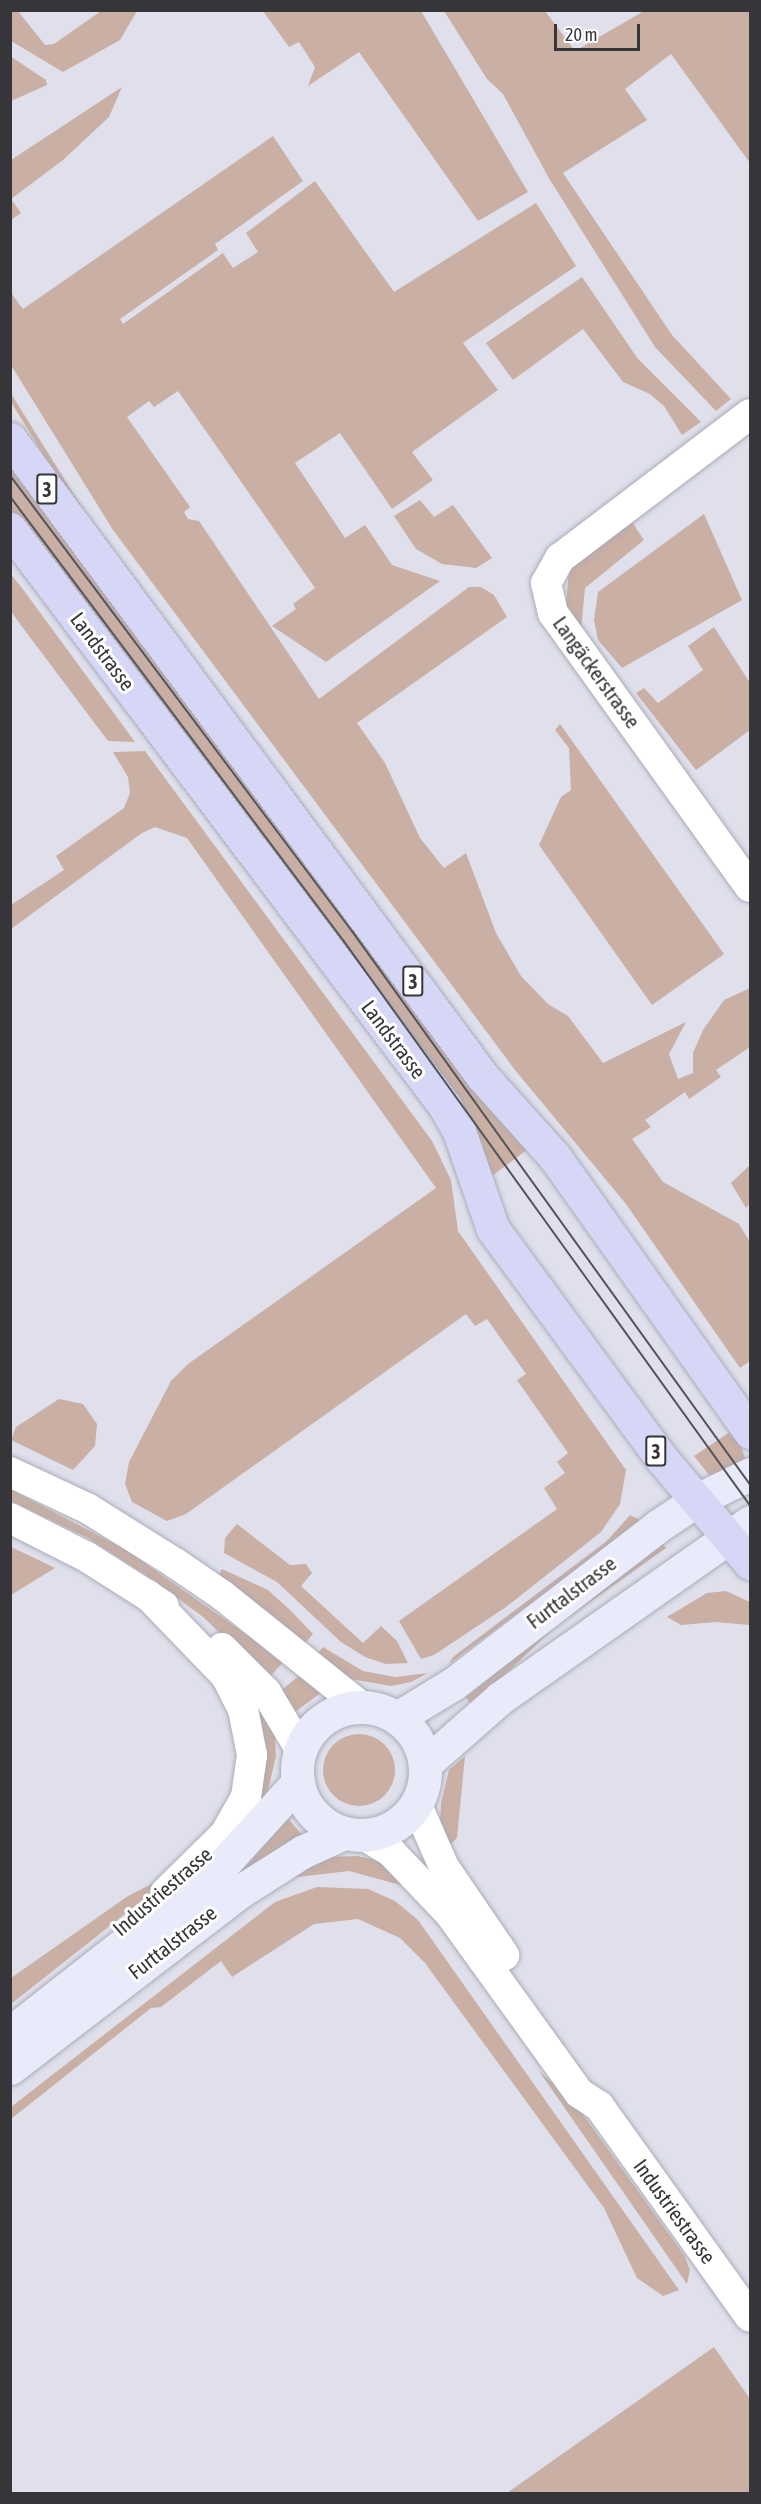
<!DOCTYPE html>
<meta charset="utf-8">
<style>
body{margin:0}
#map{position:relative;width:761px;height:2504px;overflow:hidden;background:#dfe0ec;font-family:"Asap Condensed",sans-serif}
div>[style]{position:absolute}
.green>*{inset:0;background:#c9afa4}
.round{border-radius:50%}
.roads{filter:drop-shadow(0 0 2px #abacb7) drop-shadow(0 0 2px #abacb7)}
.street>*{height:30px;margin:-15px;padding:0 15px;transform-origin:15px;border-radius:15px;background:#fff}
.secondary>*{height:33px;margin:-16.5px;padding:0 16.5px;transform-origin:16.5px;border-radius:16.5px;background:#eaebfa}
.secondary>.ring{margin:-16.5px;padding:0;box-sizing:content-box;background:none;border:33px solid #eaebfa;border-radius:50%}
.primary>*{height:33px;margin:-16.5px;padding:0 16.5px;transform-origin:16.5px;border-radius:16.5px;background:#d6d7f6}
.tram>*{height:1.5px;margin:-0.75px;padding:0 0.75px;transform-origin:0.75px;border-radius:0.75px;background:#54545a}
span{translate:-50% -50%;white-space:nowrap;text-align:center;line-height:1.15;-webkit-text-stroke:6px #fff;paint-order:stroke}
.shield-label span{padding:2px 4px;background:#fff;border:2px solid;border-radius:4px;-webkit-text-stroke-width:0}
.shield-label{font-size:20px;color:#35353a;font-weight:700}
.street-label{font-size:21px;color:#35353a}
.frame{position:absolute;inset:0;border:12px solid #35353a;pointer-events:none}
.scale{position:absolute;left:554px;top:24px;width:86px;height:27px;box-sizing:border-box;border:3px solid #35353a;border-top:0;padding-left:8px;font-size:18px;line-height:21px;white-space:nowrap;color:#35353a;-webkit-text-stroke:4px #fff;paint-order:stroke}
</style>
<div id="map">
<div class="green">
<i style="clip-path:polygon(10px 11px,18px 11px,45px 45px,54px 44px,101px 11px,137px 11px,120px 40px,63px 72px,11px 41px)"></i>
<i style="clip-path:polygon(263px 11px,421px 11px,528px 192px,478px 221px,359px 52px,308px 86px,315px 67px,299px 42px,289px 47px)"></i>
<i style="clip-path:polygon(444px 11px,545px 11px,575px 51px,644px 11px,750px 11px,750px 163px,671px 54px,625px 89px,647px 120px,563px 173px,672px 335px,731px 399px,716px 411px,655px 347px,550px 180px,503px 94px,487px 79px)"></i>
<i style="clip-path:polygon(10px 56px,46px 80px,47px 85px,11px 101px)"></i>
<i style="clip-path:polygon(122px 87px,109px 117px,63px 160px,11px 199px,21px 213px,11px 220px,11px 160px)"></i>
<i style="clip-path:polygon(273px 136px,303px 181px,215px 244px,218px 250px,120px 319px,123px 324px,223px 253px,233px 268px,258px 252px,246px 233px,315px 181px,394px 292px,536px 203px,576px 266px,463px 343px,498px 390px,412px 452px,433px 480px,392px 509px,340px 433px,295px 463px,345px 538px,365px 525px,392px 565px,440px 581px,326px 662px,272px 626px,296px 609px,293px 604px,315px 588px,178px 391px,154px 407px,149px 401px,127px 417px,190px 507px,184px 512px,188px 519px,199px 521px,319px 699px,469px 587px,481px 587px,494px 595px,507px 617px,357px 723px,385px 763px,420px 838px,444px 868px,466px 853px,496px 933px,521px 976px,548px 1004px,568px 1016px,603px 1063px,686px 1022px,669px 1054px,678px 1079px,693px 1073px,693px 1053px,703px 1030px,724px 1000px,750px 988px,750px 1047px,716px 1070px,721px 1077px,689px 1099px,685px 1092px,645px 1120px,651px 1127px,632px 1139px,663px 1182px,739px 1224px,750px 1242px,750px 1361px,740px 1368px,626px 1204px,515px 1070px,113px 530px,11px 365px,11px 293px,23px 309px)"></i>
<i style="clip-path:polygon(582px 277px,638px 359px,701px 422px,682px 435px,664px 406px,650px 394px,623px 382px,583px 329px,513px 380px,486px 343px)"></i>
<i style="clip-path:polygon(10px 392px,103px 541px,507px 1083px,97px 542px,11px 402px)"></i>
<i style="clip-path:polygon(10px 459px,532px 1146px,488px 1179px,11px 512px)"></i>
<i style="clip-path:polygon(420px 500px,434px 517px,453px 505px,492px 558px,476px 568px,442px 564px,416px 549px,394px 516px)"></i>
<i style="clip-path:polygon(704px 514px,742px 600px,622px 668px,598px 640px,594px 620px,598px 592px)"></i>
<i style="clip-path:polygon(630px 519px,644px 540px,585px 588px,581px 631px,566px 607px,569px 568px)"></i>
<i style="clip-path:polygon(10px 573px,22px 588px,135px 742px,108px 741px,20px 624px,11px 611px)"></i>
<i style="clip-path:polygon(714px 627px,750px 683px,750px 730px,696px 770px,636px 693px,644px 688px,658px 703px,703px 670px,688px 646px)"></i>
<i style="clip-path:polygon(560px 724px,724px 954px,652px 1005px,539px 845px,561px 797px,571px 790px,569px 748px,555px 730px)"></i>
<i style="clip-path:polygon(145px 751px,432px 1141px,451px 1180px,458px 1231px,626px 1470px,620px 1504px,601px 1532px,506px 1607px,434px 1655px,421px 1659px,399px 1621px,557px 1509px,544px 1488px,565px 1473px,557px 1462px,568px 1453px,517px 1380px,526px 1374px,487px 1319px,475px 1326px,466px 1314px,186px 1514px,167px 1521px,132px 1502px,125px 1484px,129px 1462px,171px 1381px,188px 1364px,436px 1188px,187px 838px,155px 827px,142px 833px,11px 929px,11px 905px,64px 870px,56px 856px,124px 808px,130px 793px,128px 777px,113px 752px)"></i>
<i style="clip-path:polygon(750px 1165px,750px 1204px,746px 1208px,731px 1183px)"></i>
<i style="clip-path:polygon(59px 1399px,83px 1404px,97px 1424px,95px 1446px,73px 1470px,11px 1440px,16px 1427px)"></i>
<i style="clip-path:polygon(736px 1428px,747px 1465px,709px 1475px,694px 1456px)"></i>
<i style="clip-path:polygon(10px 1489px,126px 1550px,284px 1661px,268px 1679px,203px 1617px,152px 1579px,88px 1538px,11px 1501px)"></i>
<i style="clip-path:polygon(630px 1515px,642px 1521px,449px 1664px,453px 1657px,607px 1541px)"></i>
<i style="clip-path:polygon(237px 1524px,290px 1565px,306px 1564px,312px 1573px,301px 1586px,363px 1643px,381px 1626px,397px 1641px,408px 1663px,386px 1664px,365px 1657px,341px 1642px,277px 1582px,224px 1553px,225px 1538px)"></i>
<i style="clip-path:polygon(660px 1540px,666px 1548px,555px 1627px,472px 1706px,466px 1697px)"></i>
<i style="clip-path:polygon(11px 1547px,24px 1553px,55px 1568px,11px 1595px)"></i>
<i style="clip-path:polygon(222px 1569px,268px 1590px,290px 1610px,313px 1634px,303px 1646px,219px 1576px)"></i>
<i style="clip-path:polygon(726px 1591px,750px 1602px,750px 1625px,716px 1622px,681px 1625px,667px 1617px,707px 1593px)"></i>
<i style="clip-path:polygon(323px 1647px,363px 1671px,395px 1677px,428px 1673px,411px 1682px,391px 1686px,345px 1678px,315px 1656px)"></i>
<i style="clip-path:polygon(301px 1674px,322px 1692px,295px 1712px,277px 1694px)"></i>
<i style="clip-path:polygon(265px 1707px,275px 1737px,276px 1756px,266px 1799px,252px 1811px,257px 1713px)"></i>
<i class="round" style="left:323px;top:1734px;width:72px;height:72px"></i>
<i style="clip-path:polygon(465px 1756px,457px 1838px,447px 1848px,440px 1824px,441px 1803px,449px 1770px)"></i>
<i style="clip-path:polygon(286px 1816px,302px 1835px,11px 2044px)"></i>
<i style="clip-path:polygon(357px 1856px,380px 1861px,404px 1886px,349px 1871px,288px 1878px,328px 1857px)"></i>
<i style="clip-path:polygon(157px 1881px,159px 1887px,11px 2004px,11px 1978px,128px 1896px)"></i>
<i style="clip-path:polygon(317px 1887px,368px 1889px,395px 1901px,418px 1920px,679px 2290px,663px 2296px,637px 2278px,604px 2208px,425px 1963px,400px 1938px,358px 1919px,314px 1924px,232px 1977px,221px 1961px,161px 2007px,151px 2008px,11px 2119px,11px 2107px,275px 1902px)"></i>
<i style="clip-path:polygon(539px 2071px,574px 2102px,684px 2255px,690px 2270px,687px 2284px)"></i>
<i style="clip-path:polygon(714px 2347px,750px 2399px,750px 2493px,507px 2493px)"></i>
</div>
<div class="roads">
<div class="street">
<i style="left:750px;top:414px;width:238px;rotate:142.8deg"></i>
<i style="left:560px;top:558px;width:29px;rotate:119deg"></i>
<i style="left:546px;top:583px;width:31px;rotate:77deg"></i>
<i style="left:553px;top:613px;width:337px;rotate:54.3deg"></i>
<i style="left:10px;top:1472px;width:85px;rotate:25.1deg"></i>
<i style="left:87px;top:1508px;width:104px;rotate:32deg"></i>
<i style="left:175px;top:1563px;width:57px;rotate:34.2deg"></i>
<i style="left:222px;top:1595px;width:179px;rotate:38.7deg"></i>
<i style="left:10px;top:1518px;width:86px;rotate:26.9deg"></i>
<i style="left:87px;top:1557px;width:91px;rotate:32.5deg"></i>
<i style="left:148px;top:1595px;width:112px;rotate:46.1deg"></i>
<i style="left:226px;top:1676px;width:37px;rotate:63deg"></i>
<i style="left:243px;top:1709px;width:47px;rotate:78.9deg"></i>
<i style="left:252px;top:1755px;width:42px;rotate:98.1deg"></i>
<i style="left:246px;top:1797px;width:43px;rotate:119.6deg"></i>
<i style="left:225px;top:1834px;width:84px;rotate:135.5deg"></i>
<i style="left:222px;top:1648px;width:62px;rotate:45deg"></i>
<i style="left:266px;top:1692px;width:66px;rotate:59.2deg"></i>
<i style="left:416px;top:1803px;width:70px;rotate:66.4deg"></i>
<i style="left:444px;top:1867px;width:107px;rotate:55.7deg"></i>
<i style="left:363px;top:1835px;width:33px;rotate:31deg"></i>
<i style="left:391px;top:1852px;width:86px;rotate:46.4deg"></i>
<i style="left:450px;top:1914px;width:221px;rotate:54.2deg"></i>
<i style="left:579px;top:2093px;width:24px;rotate:33deg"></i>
<i style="left:599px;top:2106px;width:259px;rotate:54.4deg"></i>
</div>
<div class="secondary">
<i class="ring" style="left:297px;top:1707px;width:95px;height:95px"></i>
<i style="left:397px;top:1718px;width:66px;rotate:-31.3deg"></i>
<i style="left:453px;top:1684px;width:259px;rotate:-37.6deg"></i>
<i style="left:658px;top:1526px;width:47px;rotate:-33.7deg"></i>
<i style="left:697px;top:1500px;width:59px;rotate:-26.1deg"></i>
<i style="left:425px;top:1764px;width:100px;rotate:-41.3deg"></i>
<i style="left:500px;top:1698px;width:306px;rotate:-35.1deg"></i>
<i style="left:10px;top:2033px;width:264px;rotate:-38.1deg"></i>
<i style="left:218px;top:1870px;width:119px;rotate:-47.7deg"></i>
<i style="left:10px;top:2068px;width:289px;rotate:-37.5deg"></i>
<i style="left:239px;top:1892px;width:75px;rotate:-32.4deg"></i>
<i style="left:302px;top:1852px;width:46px;rotate:-24.3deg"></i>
</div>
<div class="primary">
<i style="left:10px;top:439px;width:794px;rotate:53.45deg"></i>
<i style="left:483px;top:1077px;width:106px;rotate:48.1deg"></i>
<i style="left:554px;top:1156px;width:339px;rotate:54.6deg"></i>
<i style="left:10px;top:529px;width:721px;rotate:53deg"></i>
<i style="left:444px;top:1105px;width:30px;rotate:60deg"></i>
<i style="left:459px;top:1131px;width:104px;rotate:70.9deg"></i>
<i style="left:493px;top:1229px;width:284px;rotate:53.7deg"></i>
<i style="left:661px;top:1458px;width:138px;rotate:49.7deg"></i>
</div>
</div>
<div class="tram">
<i style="left:10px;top:475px;width:571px;rotate:53.11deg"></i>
<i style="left:353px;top:932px;width:680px;rotate:54.28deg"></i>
<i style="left:10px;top:496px;width:556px;rotate:53.11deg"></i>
<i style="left:344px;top:941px;width:695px;rotate:54.25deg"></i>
</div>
<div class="shield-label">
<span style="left:47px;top:489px">3</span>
<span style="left:413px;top:981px">3</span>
<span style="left:656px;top:1451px">3</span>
</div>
<div class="street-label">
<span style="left:103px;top:651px;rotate:53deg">Landstrasse</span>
<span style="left:597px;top:672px;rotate:54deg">Langäckerstrasse</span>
<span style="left:394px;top:1039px;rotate:53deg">Landstrasse</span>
<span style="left:571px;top:1592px;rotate:-37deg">Furttalstrasse</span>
<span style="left:162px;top:1891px;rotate:-41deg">Industriestrasse</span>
<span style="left:172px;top:1942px;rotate:-38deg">Furttalstrasse</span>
<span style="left:675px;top:2211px;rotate:54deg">Industriestrasse</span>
</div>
<div class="frame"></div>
<div class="scale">20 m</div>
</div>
